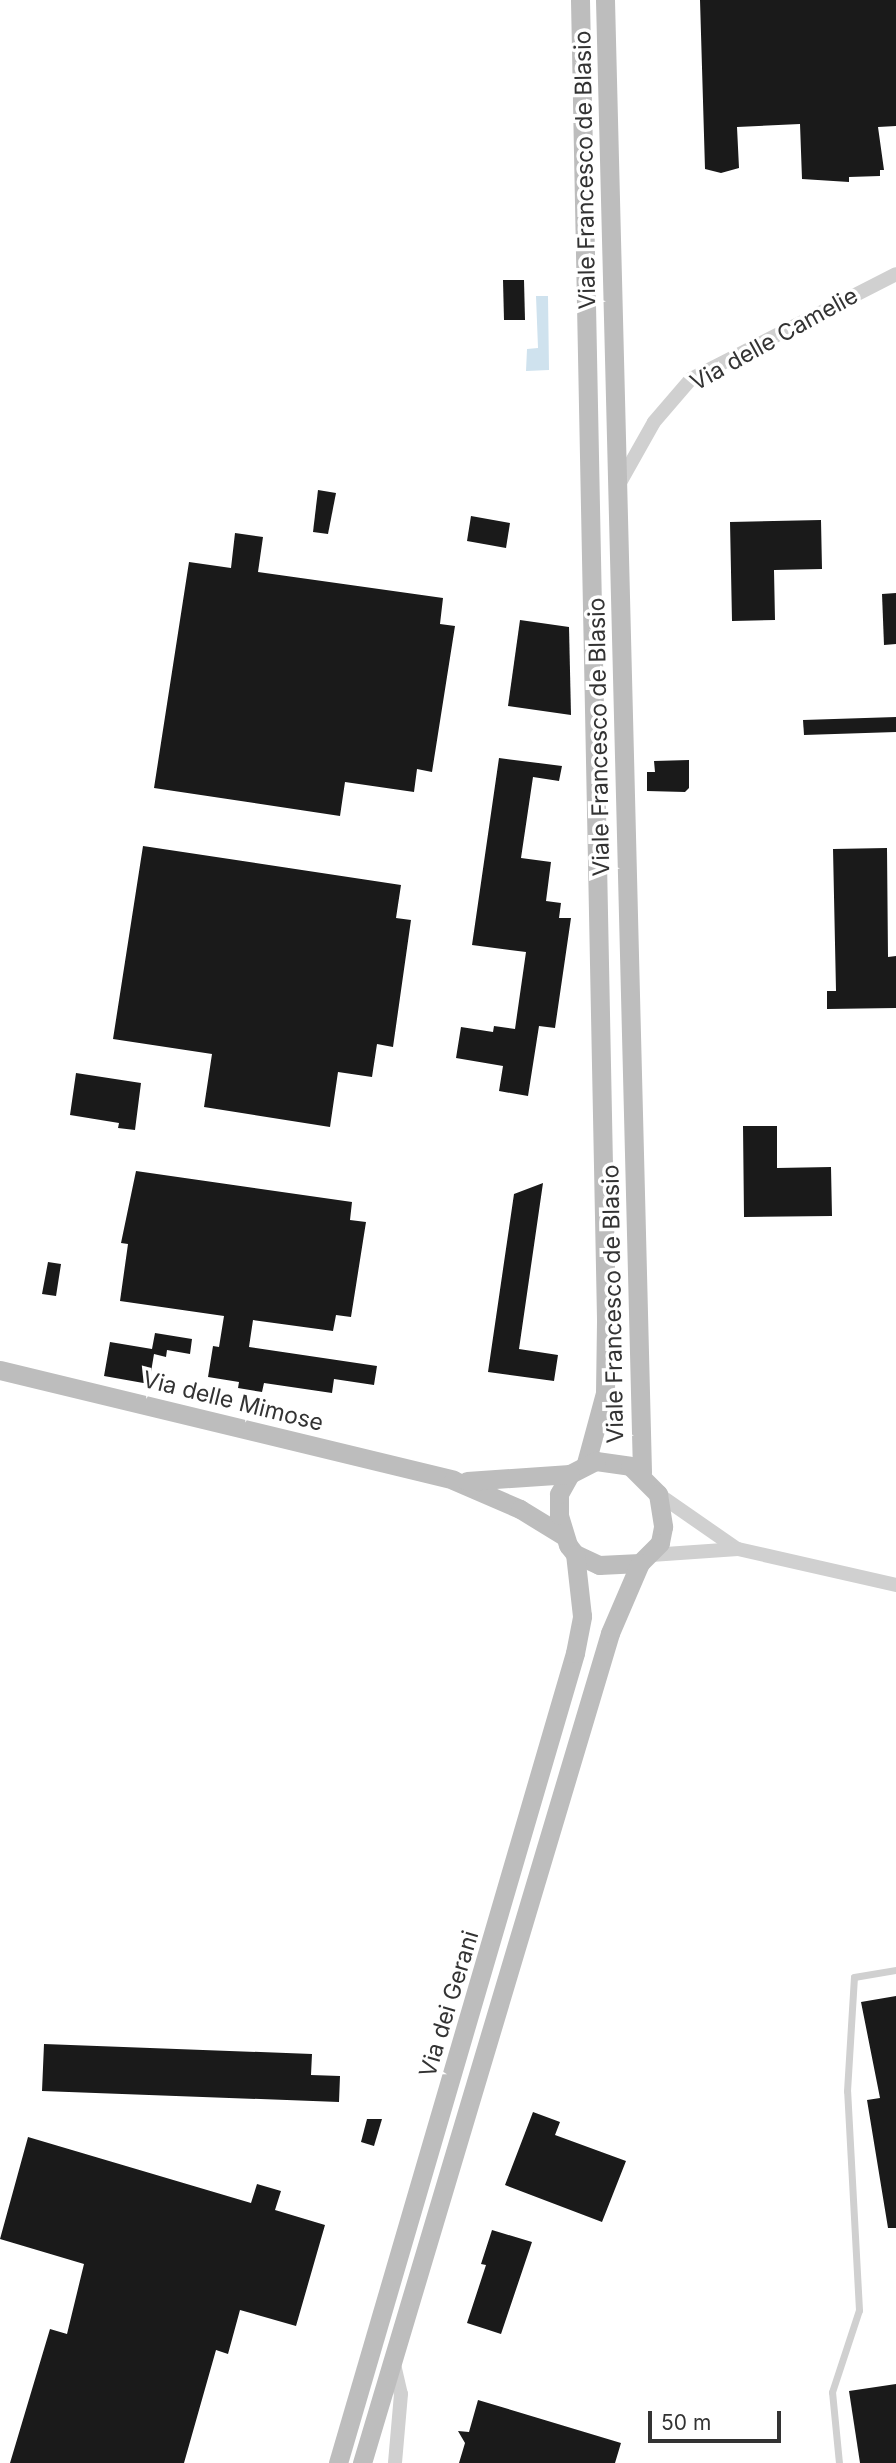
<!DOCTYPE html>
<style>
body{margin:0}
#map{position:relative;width:896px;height:2463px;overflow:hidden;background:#fff;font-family:Inter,sans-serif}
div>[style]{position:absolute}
.water>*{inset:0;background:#cfe2ee}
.building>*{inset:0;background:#1a1a1a}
.lane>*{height:7px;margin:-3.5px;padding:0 3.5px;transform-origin:3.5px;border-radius:3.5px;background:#d0d0d0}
.street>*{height:14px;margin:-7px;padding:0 7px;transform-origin:7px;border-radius:7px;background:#d0d0d0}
.secondary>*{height:19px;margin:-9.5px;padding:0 9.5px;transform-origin:9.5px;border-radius:9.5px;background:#bdbdbd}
span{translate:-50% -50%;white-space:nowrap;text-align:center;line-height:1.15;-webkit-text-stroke:7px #fff;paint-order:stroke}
.street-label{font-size:23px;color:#333}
.scale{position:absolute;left:648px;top:2411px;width:133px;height:32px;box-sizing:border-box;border:4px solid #333;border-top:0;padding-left:9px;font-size:21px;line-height:24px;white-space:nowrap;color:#333;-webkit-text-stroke:5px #fff;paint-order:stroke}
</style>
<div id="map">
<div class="water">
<i style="clip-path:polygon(536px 296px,548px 296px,549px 370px,526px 371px,527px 349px,538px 348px)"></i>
</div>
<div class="building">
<i style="clip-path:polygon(700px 0,896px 0,896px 126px,878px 127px,884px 170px,880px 170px,880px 176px,849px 177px,849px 182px,802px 179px,800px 124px,737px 127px,739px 168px,721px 173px,705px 169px)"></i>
<i style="clip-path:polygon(503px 280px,524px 280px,525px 320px,504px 320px)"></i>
<i style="clip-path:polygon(318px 490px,336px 493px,328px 534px,313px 532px)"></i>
<i style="clip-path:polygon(471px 516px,510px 523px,506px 548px,467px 541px)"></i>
<i style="clip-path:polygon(821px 520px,822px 569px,774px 570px,775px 620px,732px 621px,730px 522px)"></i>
<i style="clip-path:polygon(235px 533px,263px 537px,258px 572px,443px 598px,440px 624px,455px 626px,432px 772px,417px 769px,414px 792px,345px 782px,340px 816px,154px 788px,189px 562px,231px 568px)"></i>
<i style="clip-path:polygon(896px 593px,896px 644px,884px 645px,882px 594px)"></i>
<i style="clip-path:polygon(520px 620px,569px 627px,571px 715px,508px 706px)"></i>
<i style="clip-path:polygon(896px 717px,896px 732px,804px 735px,803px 720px)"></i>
<i style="clip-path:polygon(499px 758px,562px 766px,559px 781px,533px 777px,521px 858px,551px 862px,546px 901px,561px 903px,559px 918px,571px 918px,555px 1028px,539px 1026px,528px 1096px,499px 1091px,503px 1066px,456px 1058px,461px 1027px,493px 1032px,494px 1026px,515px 1029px,526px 952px,472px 945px)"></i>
<i style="clip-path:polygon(689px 760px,689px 788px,685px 792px,647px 791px,647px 772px,655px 772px,654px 761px)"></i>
<i style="clip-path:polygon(143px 846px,401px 885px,396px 918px,411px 920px,393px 1047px,377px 1044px,372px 1077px,338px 1072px,330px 1127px,204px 1107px,212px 1054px,113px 1039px)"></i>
<i style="clip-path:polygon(887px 848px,888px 957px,896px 956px,896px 1008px,827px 1009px,827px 991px,836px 991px,833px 849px)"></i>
<i style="clip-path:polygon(76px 1073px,141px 1083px,135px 1130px,118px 1128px,119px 1123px,70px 1115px)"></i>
<i style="clip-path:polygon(743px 1126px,777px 1126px,777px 1168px,831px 1167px,832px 1216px,744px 1217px)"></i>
<i style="clip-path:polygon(136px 1171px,352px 1202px,350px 1220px,366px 1222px,351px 1317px,336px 1315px,333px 1331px,253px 1320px,249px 1347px,377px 1366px,374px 1385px,334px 1379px,332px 1393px,264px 1383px,262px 1392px,238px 1388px,239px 1382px,208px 1377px,213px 1346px,219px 1347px,224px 1316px,120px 1301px,128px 1244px,121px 1243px)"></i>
<i style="clip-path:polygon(543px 1183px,519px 1349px,558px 1355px,554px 1381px,488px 1372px,514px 1194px)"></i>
<i style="clip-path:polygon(48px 1262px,61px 1264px,56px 1296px,42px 1294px)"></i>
<i style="clip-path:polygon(155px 1333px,192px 1339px,190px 1354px,167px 1350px,166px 1357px,154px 1354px,149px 1384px,104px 1376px,110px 1342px,152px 1349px)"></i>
<i style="clip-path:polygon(896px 1996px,896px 2228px,888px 2228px,867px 2100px,880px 2098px,861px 2002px)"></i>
<i style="clip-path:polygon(44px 2044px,312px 2054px,311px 2075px,340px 2076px,339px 2102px,42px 2091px)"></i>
<i style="clip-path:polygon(533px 2112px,560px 2122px,555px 2135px,626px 2161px,602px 2222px,505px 2185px)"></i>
<i style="clip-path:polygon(367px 2119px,382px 2119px,374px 2146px,361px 2142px)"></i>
<i style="clip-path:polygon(28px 2137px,251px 2203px,257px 2184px,281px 2191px,275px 2210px,325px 2225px,296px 2326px,240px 2310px,228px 2354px,216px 2350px,184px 2463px,10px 2463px,50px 2329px,67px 2334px,84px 2264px,0 2239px)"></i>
<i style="clip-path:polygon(492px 2230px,532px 2242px,501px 2334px,467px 2323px,486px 2265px,481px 2264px)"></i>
<i style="clip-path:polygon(896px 2384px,896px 2463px,860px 2463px,849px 2391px)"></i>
<i style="clip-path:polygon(478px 2400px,621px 2443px,615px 2463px,459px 2463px,465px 2443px,458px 2431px,469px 2432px)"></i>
</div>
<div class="lane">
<i style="left:839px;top:2463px;width:71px;rotate:-95.6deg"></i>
<i style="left:832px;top:2392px;width:86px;rotate:-71.8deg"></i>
<i style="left:859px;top:2310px;width:219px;rotate:-93.1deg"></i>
<i style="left:847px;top:2091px;width:114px;rotate:-86.5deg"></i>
<i style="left:854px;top:1977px;width:43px;rotate:-9.5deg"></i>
</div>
<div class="street">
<i style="left:618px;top:486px;width:73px;rotate:-60.6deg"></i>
<i style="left:654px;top:422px;width:57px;rotate:-49.3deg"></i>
<i style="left:691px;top:379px;width:230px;rotate:-27.1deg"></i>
<i style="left:658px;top:1494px;width:96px;rotate:34.8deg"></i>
<i style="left:651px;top:1555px;width:87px;rotate:-3.9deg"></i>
<i style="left:738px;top:1549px;width:162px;rotate:12.8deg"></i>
<i style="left:393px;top:2360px;width:35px;rotate:77deg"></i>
<i style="left:401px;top:2394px;width:69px;rotate:95deg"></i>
</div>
<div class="secondary">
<i style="left:580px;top:0;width:1322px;rotate:88.87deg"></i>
<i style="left:606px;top:1322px;width:71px;rotate:90.8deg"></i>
<i style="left:605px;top:1393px;width:73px;rotate:105.2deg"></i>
<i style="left:605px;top:0;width:1473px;rotate:88.56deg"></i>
<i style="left:0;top:1370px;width:466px;rotate:13.6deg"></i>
<i style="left:453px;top:1480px;width:73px;rotate:23.4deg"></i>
<i style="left:520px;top:1509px;width:52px;rotate:31.5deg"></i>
<i style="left:596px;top:1461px;width:34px;rotate:8deg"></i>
<i style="left:630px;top:1466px;width:40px;rotate:45deg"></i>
<i style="left:658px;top:1494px;width:33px;rotate:81deg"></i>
<i style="left:663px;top:1527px;width:16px;rotate:101deg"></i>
<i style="left:660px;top:1543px;width:28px;rotate:135deg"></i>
<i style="left:640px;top:1563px;width:41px;rotate:177.2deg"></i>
<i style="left:599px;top:1565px;width:26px;rotate:-155deg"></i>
<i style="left:575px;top:1554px;width:11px;rotate:-128deg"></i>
<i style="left:568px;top:1545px;width:31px;rotate:-107deg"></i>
<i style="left:559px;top:1515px;width:21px;rotate:-90deg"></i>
<i style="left:559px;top:1494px;width:23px;rotate:-61deg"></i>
<i style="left:570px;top:1474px;width:29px;rotate:-27deg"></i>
<i style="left:467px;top:1481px;width:103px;rotate:-3.9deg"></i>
<i style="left:338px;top:2463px;width:844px;rotate:-73.69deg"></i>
<i style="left:575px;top:1653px;width:38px;rotate:-79deg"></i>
<i style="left:582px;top:1616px;width:62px;rotate:-96.4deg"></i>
<i style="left:362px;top:2463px;width:866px;rotate:-73.36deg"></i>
<i style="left:610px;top:1633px;width:76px;rotate:-66.8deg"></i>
</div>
<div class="street-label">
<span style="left:585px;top:170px;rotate:-91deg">Viale Francesco de Blasio</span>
<span style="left:774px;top:339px;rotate:-29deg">Via delle Camelie</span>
<span style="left:599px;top:737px;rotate:-91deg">Viale Francesco de Blasio</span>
<span style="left:613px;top:1304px;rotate:-91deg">Viale Francesco de Blasio</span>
<span style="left:233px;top:1401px;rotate:14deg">Via delle Mimose</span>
<span style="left:449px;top:2004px;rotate:-73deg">Via dei Gerani</span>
</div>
<div class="scale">50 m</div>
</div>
